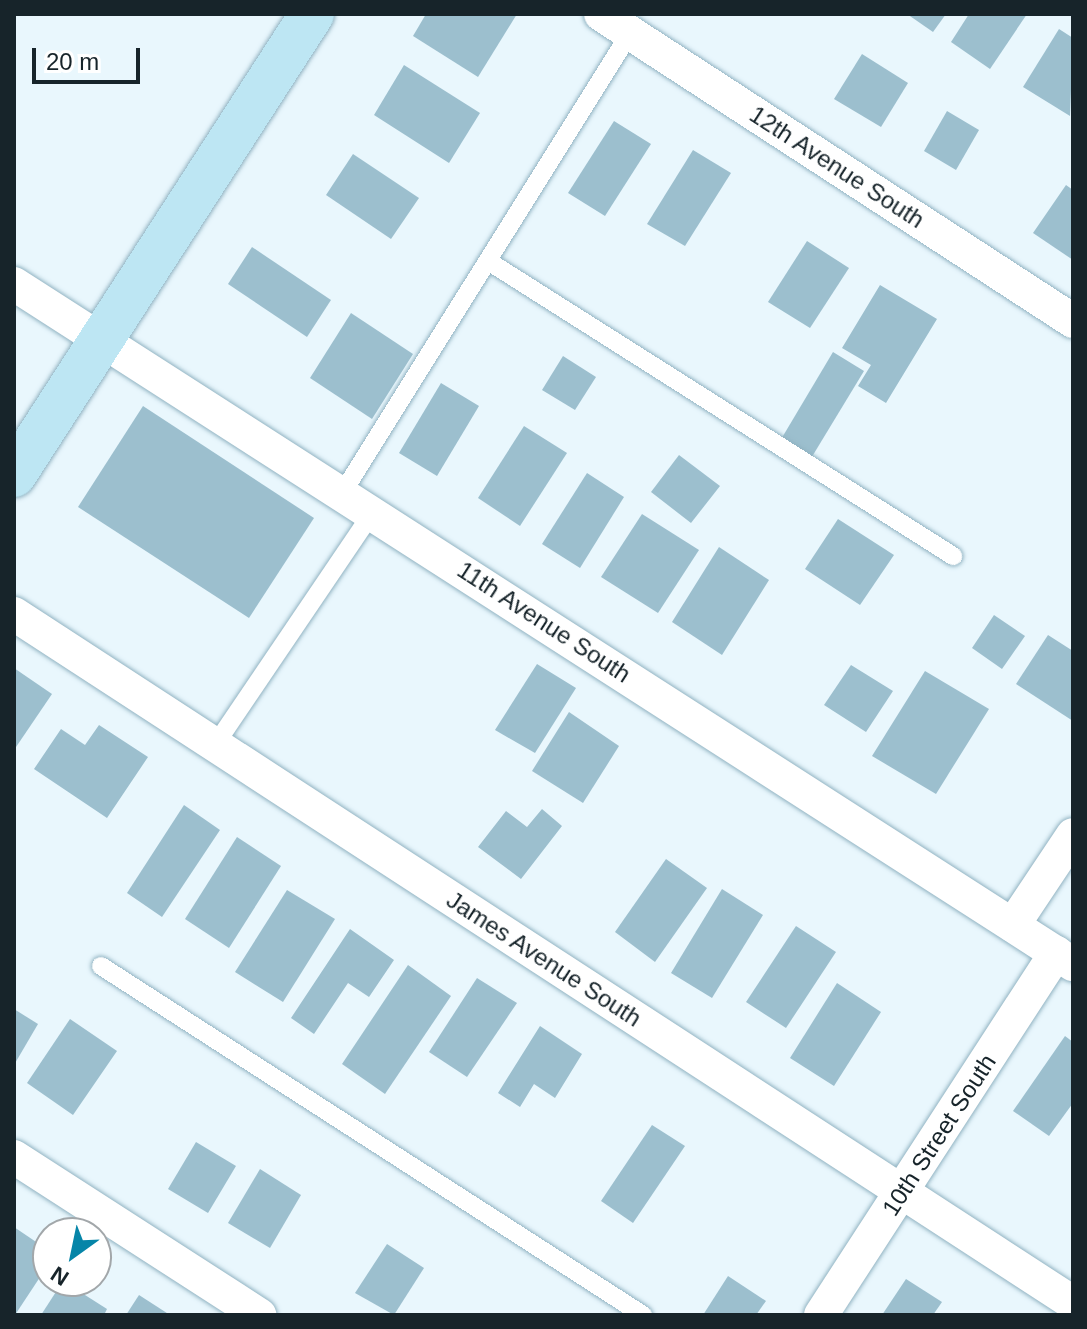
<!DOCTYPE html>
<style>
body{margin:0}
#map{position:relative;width:1087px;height:1329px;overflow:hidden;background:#e9f7fd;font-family:Helvetica,sans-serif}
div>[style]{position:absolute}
.building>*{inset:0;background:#9cbfce}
.roads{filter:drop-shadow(0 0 2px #91b3c2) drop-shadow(0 0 2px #91b3c2)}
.lane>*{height:18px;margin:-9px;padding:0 9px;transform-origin:9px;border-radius:9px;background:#fff}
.street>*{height:34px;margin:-17px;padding:0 17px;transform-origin:17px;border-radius:17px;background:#fff}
.secondary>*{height:44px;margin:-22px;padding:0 22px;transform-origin:22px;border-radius:22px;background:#bde6f3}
span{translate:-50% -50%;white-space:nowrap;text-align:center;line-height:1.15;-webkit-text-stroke:6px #fff;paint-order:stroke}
.street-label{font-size:24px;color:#17242a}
.frame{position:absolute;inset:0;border:16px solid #17242a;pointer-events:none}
.north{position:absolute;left:32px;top:1217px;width:80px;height:80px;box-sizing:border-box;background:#fff;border:2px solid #a2a7aa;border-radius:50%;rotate:213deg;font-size:22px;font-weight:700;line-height:32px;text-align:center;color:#17242a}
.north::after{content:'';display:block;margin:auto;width:28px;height:36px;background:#0685a8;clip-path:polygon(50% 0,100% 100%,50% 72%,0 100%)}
.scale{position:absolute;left:32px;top:48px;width:108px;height:36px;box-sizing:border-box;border:4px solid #17242a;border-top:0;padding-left:10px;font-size:24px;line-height:28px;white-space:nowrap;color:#17242a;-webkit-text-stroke:6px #fff;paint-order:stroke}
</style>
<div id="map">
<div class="building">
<i style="clip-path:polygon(426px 14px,517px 14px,478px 77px,413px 36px)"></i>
<i style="clip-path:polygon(907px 14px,946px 14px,933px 32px)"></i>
<i style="clip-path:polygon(969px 14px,1027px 14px,990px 69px,951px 42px)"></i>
<i style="clip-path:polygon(1059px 29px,1073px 38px,1070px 116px,1023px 87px)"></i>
<i style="clip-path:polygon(862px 54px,908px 83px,881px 127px,834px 99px)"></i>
<i style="clip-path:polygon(404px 65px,480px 113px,449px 163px,374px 115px)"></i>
<i style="clip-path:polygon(947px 111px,979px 130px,956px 170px,924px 151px)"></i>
<i style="clip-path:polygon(614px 121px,651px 144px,605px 216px,568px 193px)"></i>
<i style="clip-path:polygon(693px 150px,731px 173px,685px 246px,647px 224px)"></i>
<i style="clip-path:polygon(353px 154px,419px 198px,391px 239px,326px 195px)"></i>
<i style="clip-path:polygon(1066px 185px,1073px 190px,1073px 260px,1033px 233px)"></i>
<i style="clip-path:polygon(807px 241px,849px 268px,810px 328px,768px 302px)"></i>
<i style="clip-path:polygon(252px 247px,331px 300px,307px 337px,228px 284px)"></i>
<i style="clip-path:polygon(880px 285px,937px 319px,886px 403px,858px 386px,871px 365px,842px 348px)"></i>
<i style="clip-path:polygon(351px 313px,413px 354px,372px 419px,310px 378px)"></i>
<i style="clip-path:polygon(833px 352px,864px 371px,810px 460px,780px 441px)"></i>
<i style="clip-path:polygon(563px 356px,596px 377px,575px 410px,542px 390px)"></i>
<i style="clip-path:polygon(441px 383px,479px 406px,437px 476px,399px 453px)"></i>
<i style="clip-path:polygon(143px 406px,314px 518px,249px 618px,78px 507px)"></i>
<i style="clip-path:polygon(524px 426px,567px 453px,520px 526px,478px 498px)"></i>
<i style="clip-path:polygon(679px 455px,720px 486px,691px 523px,651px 492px)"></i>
<i style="clip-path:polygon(587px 473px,624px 497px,580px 568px,542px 544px)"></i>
<i style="clip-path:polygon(642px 514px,699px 550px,658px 613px,601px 577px)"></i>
<i style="clip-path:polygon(838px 519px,894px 555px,860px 605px,805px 569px)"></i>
<i style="clip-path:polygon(719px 547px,769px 580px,722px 655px,672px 622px)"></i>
<i style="clip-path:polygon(994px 615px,1025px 636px,1002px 669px,972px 648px)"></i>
<i style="clip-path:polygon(1048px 635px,1073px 651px,1073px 721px,1016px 684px)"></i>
<i style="clip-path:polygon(537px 664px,576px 688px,535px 753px,495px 730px)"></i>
<i style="clip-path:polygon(851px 665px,893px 691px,866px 732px,824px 705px)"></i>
<i style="clip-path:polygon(14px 668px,52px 694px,14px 750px)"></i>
<i style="clip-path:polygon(925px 671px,989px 709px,936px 794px,872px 756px)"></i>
<i style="clip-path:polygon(569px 712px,619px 746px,583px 803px,532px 771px)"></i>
<i style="clip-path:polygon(99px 725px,148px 757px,107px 818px,34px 769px,61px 729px,85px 745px)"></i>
<i style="clip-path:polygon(184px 805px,220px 830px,162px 917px,127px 893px)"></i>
<i style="clip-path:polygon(542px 809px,562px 826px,521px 879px,478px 847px,506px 811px,527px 827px)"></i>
<i style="clip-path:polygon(237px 837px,281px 866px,229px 948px,185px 919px)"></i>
<i style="clip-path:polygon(666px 859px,707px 888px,655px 962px,615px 932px)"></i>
<i style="clip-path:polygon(722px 889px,763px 915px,712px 998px,671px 973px)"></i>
<i style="clip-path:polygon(287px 890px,335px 919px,283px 1002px,235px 972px)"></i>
<i style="clip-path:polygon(796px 926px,836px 952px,786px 1028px,746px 1002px)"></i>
<i style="clip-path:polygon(350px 929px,394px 960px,369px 997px,348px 983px,314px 1034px,291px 1018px)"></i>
<i style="clip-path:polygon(408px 965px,451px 996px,385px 1094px,342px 1064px)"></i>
<i style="clip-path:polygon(477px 978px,517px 1003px,467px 1077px,429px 1052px)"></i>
<i style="clip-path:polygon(837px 983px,881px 1012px,834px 1086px,790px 1058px)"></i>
<i style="clip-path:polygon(14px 1009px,38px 1024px,14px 1065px)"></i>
<i style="clip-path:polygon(70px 1019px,117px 1051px,73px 1115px,27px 1083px)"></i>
<i style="clip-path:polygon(540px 1026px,582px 1054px,555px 1098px,534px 1084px,520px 1107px,498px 1093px)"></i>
<i style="clip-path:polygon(1065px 1036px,1073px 1042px,1073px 1103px,1049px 1136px,1013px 1111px)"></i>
<i style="clip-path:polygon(652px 1125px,685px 1146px,633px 1223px,601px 1201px)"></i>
<i style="clip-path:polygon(196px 1142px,236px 1166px,208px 1213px,168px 1189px)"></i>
<i style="clip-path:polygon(260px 1169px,301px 1195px,270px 1248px,228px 1223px)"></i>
<i style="clip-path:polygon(14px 1227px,48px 1250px,48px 1265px,15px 1315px)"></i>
<i style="clip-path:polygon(387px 1244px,424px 1268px,394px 1315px,355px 1293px)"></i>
<i style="clip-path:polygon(728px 1276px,766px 1301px,756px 1315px,703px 1315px)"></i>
<i style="clip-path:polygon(906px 1279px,942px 1302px,933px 1315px,882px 1315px)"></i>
<i style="clip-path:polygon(63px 1281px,107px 1309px,104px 1315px,41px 1315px)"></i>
<i style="clip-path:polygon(139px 1295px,170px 1315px,126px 1315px)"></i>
</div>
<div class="roads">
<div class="lane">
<i style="left:488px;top:261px;width:551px;rotate:32.39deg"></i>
<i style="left:343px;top:492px;width:541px;rotate:-57.98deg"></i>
<i style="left:215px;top:745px;width:282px;rotate:-55.9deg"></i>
<i style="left:101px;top:966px;width:645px;rotate:32.78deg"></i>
</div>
<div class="street">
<i style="left:601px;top:14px;width:563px;rotate:33.04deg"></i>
<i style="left:14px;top:284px;width:1259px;rotate:32.71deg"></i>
<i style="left:14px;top:614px;width:1263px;rotate:33.05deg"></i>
<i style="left:1013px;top:925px;width:108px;rotate:-56.3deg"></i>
<i style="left:14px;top:1157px;width:292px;rotate:32.8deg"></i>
<i style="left:821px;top:1315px;width:432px;rotate:-57deg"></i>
</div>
<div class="secondary">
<i style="left:14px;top:475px;width:549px;rotate:-57.12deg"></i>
</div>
</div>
<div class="street-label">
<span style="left:837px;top:167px;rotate:33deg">12th Avenue South</span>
<span style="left:544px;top:622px;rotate:33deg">11th Avenue South</span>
<span style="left:544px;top:959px;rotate:33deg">James Avenue South</span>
<span style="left:939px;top:1135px;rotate:-57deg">10th Street South</span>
</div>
<div class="frame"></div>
<div class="north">N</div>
<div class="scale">20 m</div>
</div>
